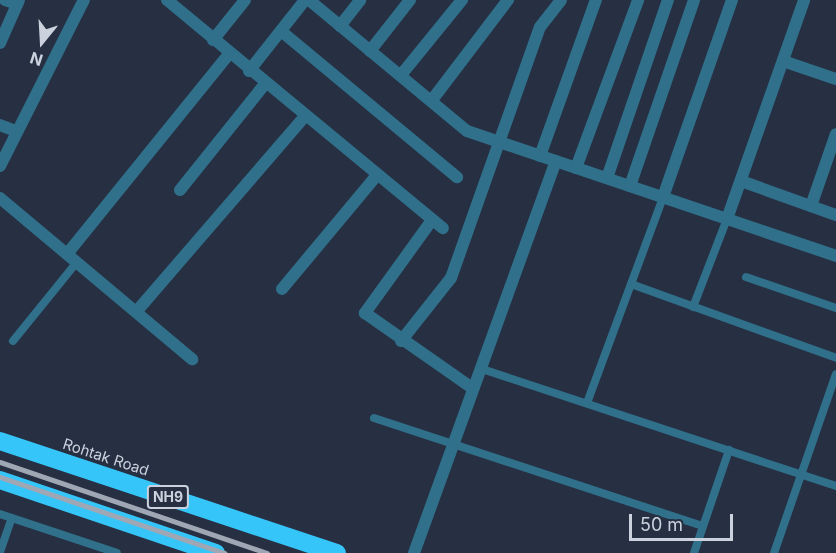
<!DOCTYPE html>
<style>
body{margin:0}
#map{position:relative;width:836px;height:553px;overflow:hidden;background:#263042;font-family:Inter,sans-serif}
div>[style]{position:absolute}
.lane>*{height:8px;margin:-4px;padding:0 4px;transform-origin:4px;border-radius:4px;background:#30708b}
.street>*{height:12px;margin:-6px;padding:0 6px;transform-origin:6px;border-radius:6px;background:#30708b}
.highway>*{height:18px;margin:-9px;padding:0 9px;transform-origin:9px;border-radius:9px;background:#35c5f9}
.rail>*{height:4.5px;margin:-2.25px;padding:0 2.25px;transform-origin:2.25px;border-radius:2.25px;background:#9fa7b4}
span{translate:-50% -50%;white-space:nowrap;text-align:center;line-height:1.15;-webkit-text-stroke:6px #263042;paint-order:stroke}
.shield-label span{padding:2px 4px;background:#263042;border:2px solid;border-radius:4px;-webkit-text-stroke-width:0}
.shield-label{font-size:14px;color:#cbd2de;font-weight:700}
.street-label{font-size:15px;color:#cbd2de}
.north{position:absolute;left:12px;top:12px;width:60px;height:60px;-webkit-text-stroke:4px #263042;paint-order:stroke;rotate:198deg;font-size:16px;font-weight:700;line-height:24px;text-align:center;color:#cbd2de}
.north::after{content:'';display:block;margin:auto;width:21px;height:27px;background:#cbd2de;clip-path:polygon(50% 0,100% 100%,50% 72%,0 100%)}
.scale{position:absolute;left:629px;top:514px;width:104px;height:27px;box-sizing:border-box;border:3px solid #cbd2de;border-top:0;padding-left:8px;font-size:18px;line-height:21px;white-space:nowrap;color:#cbd2de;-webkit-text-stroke:4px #263042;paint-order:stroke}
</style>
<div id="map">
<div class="lane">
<i style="left:746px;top:277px;width:95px;rotate:19deg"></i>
<i style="left:631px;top:284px;width:218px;rotate:19.8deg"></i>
<i style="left:693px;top:307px;width:94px;rotate:-68.9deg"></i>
<i style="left:13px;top:341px;width:102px;rotate:-51deg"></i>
<i style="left:479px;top:368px;width:376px;rotate:18.3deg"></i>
<i style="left:587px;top:403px;width:220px;rotate:-69.7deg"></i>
<i style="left:374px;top:418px;width:346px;rotate:18.2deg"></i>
<i style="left:0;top:514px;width:123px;rotate:18.4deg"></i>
<i style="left:0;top:552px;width:36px;rotate:-71deg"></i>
<i style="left:694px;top:553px;width:109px;rotate:-71.2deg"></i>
<i style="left:774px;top:553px;width:189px;rotate:-70.9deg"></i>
</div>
<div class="street">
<i style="left:5px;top:0;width:13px;rotate:18deg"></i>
<i style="left:167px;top:0;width:358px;rotate:39.6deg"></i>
<i style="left:309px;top:0;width:205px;rotate:39.7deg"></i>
<i style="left:467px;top:131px;width:390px;rotate:18.7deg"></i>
<i style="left:340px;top:26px;width:33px;rotate:-52deg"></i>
<i style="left:281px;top:31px;width:229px;rotate:39.7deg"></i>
<i style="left:213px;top:40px;width:51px;rotate:-51.3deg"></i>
<i style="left:0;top:43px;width:47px;rotate:-66.2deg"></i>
<i style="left:370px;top:51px;width:65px;rotate:-51.9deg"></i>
<i style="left:783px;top:61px;width:56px;rotate:18.8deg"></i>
<i style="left:249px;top:71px;width:90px;rotate:-51.7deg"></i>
<i style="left:401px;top:75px;width:97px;rotate:-50.9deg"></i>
<i style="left:432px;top:100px;width:126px;rotate:-52.8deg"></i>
<i style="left:0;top:125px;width:17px;rotate:21deg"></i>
<i style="left:540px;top:156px;width:166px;rotate:-70.3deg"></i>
<i style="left:0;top:166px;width:186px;rotate:-63.2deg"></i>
<i style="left:576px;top:168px;width:179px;rotate:-69.7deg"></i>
<i style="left:607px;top:178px;width:188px;rotate:-71.1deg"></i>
<i style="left:741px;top:181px;width:101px;rotate:19.7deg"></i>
<i style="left:630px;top:186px;width:197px;rotate:-71deg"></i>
<i style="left:180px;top:190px;width:136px;rotate:-51.3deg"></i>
<i style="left:663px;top:197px;width:209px;rotate:-70.7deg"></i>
<i style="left:0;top:198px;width:251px;rotate:40deg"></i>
<i style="left:811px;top:206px;width:76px;rotate:-70.9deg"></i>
<i style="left:727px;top:219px;width:232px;rotate:-70.6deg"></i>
<i style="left:432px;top:220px;width:115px;rotate:125.8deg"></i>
<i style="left:365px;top:313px;width:131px;rotate:35deg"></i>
<i style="left:67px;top:254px;width:257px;rotate:-51deg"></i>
<i style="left:282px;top:289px;width:148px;rotate:-50.2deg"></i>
<i style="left:136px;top:312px;width:259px;rotate:-49.2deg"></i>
<i style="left:401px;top:341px;width:80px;rotate:-51.6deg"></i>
<i style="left:451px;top:278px;width:266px;rotate:-70.5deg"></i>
<i style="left:540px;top:27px;width:34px;rotate:-52deg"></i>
<i style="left:414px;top:553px;width:417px;rotate:-70.1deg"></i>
</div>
<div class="highway">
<i style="left:0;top:441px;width:355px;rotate:18.4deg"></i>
<i style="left:0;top:480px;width:228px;rotate:18.7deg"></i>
</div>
<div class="rail">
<i style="left:0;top:462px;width:282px;rotate:18.8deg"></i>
<i style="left:0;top:477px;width:237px;rotate:18.7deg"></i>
</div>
<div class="shield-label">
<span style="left:168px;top:497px">NH9</span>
</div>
<div class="street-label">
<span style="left:106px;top:457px;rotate:18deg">Rohtak Road</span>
</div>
<div class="north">N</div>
<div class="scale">50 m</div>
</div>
